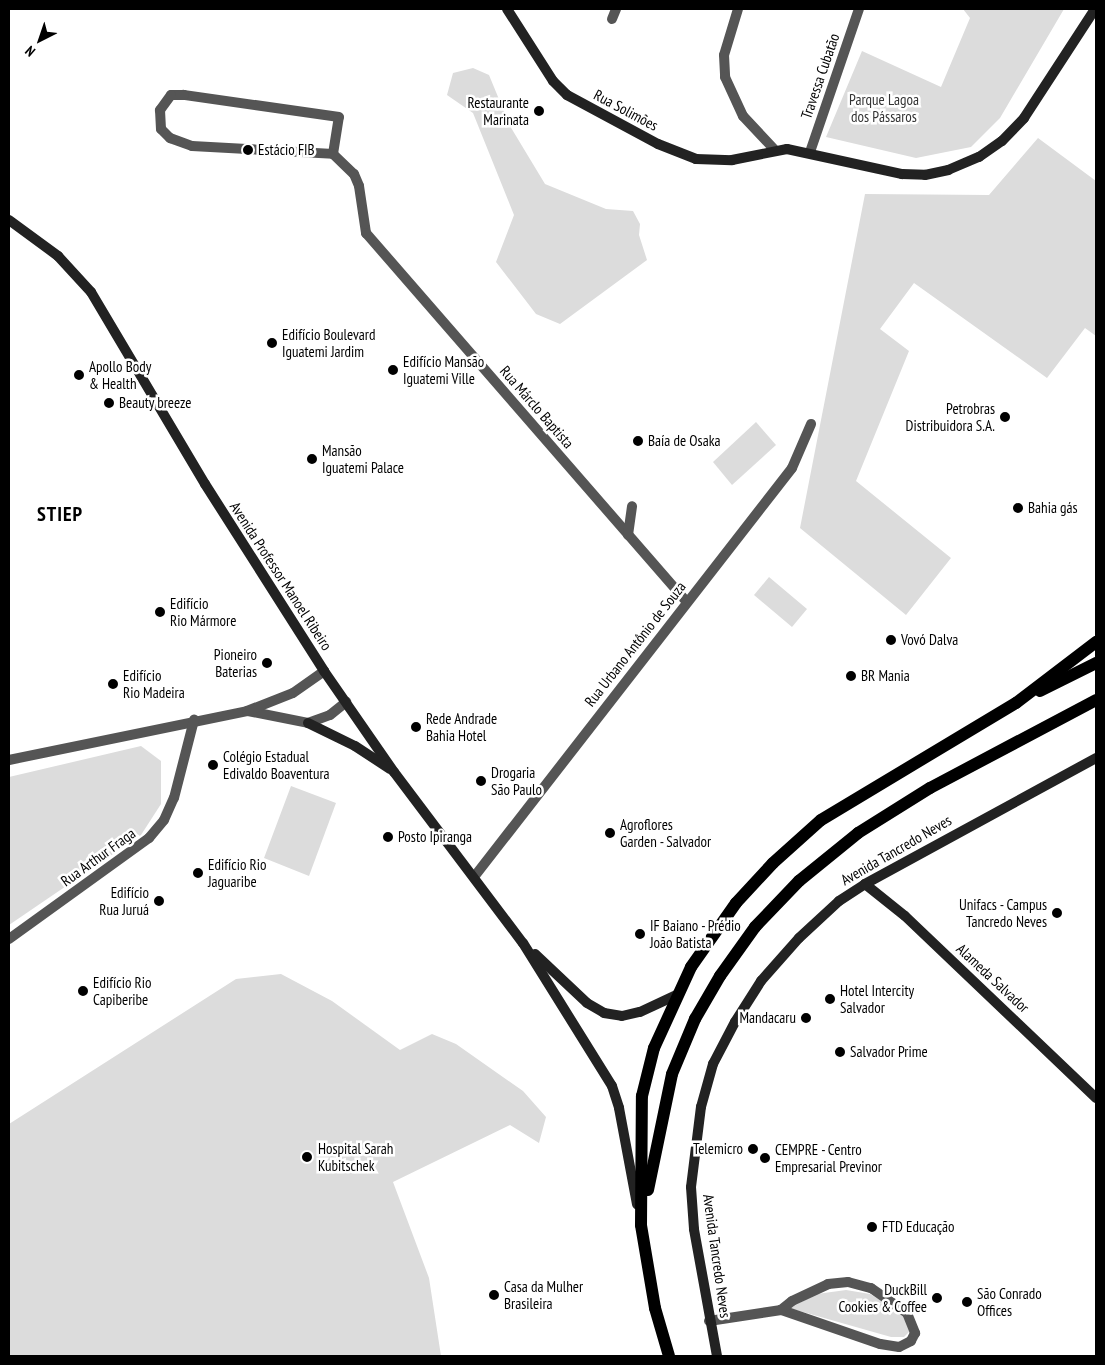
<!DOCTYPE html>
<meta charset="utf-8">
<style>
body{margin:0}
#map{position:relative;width:1105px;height:1365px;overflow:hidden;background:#fff;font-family:"PT Sans Narrow",sans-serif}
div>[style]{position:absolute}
.green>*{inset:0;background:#dcdcdc}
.street>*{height:10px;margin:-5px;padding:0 5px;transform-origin:5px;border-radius:5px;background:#555}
.secondary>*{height:10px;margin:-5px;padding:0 5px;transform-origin:5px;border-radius:5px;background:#222}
.primary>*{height:12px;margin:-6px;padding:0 6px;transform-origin:6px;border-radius:6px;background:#000}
.dots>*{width:14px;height:14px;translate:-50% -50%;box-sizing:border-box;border:2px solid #fff;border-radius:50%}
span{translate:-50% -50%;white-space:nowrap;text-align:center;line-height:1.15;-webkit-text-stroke:5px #fff;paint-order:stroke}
.street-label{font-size:15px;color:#000}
.park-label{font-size:15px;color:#333}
.poi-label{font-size:15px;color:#000}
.right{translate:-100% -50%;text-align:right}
.left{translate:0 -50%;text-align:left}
.district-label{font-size:20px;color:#000;font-weight:700;letter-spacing:1px}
.frame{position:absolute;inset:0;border:10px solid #000;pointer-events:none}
.north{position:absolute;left:15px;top:15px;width:50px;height:50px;-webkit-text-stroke:4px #fff;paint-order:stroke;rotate:221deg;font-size:14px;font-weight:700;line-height:20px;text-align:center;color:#000}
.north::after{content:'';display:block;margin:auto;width:18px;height:22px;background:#000;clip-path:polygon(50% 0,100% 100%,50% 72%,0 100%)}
</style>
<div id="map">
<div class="green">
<i style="clip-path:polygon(963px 9px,1064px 9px,1000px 118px,971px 147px,916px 158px,826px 137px,862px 51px,941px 87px,970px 18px)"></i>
<i style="clip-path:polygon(473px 68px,489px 75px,510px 126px,545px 184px,606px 209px,633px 211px,640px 224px,639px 235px,647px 260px,560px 324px,536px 314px,496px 262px,514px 215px,473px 113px,447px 95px,453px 73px)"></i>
<i style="clip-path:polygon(1038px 138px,1096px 181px,1096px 336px,1085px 328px,1047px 378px,914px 283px,880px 329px,909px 351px,856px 481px,951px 558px,906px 615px,800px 528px,865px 194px,989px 195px)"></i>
<i style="clip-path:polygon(756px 422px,776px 445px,732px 485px,713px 462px)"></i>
<i style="clip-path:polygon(769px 577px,807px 609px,792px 627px,754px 595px)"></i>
<i style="clip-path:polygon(141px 746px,161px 761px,161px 804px,141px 835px,9px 925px,9px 777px)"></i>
<i style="clip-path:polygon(291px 786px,336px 803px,309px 876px,264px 858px)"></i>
<i style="clip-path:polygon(281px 974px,332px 1001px,400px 1050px,432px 1034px,456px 1044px,523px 1091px,546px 1117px,539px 1143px,510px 1125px,393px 1182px,429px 1278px,441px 1356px,9px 1356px,9px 1124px,236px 979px)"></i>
<i style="clip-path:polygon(846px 1290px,870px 1294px,897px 1310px,907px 1319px,910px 1331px,904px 1337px,891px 1337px,789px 1308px,817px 1294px)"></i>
</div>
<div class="street">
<i style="left:738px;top:9px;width:48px;rotate:106.9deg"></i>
<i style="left:724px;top:55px;width:22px;rotate:87deg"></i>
<i style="left:725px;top:77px;width:43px;rotate:65.2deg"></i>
<i style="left:743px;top:116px;width:45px;rotate:46.8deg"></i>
<i style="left:612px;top:19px;width:11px;rotate:-68deg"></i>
<i style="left:810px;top:152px;width:151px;rotate:-71.1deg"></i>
<i style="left:333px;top:154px;width:37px;rotate:-81deg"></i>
<i style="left:339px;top:117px;width:157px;rotate:-171.9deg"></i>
<i style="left:184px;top:95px;width:13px;rotate:180deg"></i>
<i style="left:171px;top:95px;width:19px;rotate:126deg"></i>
<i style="left:160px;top:110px;width:19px;rotate:87deg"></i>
<i style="left:161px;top:129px;width:13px;rotate:45deg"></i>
<i style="left:170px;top:138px;width:23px;rotate:20deg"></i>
<i style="left:192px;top:146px;width:141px;rotate:3.2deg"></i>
<i style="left:333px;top:154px;width:29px;rotate:44deg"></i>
<i style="left:354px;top:174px;width:13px;rotate:67deg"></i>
<i style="left:359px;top:186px;width:48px;rotate:81.5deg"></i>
<i style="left:366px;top:233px;width:488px;rotate:49deg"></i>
<i style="left:628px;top:535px;width:29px;rotate:-82deg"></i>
<i style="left:248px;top:711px;width:61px;rotate:11.3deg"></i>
<i style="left:308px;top:723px;width:23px;rotate:-20deg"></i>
<i style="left:330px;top:715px;width:21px;rotate:-39deg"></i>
<i style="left:9px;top:760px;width:243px;rotate:-11.6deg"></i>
<i style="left:247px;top:711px;width:49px;rotate:-21.4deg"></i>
<i style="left:293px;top:693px;width:38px;rotate:-35deg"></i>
<i style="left:474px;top:877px;width:518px;rotate:-52.13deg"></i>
<i style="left:792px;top:468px;width:48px;rotate:-66.6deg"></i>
<i style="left:9px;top:939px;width:173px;rotate:-35.8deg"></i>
<i style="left:149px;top:838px;width:23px;rotate:-50deg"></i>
<i style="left:164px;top:820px;width:24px;rotate:-66deg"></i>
<i style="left:174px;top:798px;width:81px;rotate:-75.6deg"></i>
<i style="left:848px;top:1282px;width:24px;rotate:15deg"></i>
<i style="left:871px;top:1288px;width:44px;rotate:34.8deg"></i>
<i style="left:907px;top:1313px;width:22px;rotate:68deg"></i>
<i style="left:915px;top:1333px;width:9px;rotate:117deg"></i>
<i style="left:911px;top:1341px;width:13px;rotate:153deg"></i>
<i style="left:899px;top:1347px;width:19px;rotate:-171deg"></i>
<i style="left:880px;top:1344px;width:105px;rotate:-161deg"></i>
<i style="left:781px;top:1310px;width:14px;rotate:-39deg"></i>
<i style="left:792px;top:1301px;width:40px;rotate:-25deg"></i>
<i style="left:828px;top:1284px;width:20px;rotate:-6deg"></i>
<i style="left:709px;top:1321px;width:73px;rotate:-8.7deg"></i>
</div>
<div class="secondary">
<i style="left:507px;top:9px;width:85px;rotate:57.4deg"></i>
<i style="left:553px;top:81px;width:20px;rotate:45deg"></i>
<i style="left:567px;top:95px;width:103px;rotate:28.3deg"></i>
<i style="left:658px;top:144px;width:41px;rotate:21.5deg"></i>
<i style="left:696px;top:159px;width:36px;rotate:2deg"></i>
<i style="left:732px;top:160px;width:56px;rotate:-11.3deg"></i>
<i style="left:787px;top:149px;width:118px;rotate:12.3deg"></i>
<i style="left:902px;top:174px;width:23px;rotate:2deg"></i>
<i style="left:925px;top:175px;width:24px;rotate:-12deg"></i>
<i style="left:948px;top:170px;width:34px;rotate:-23deg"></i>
<i style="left:979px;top:157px;width:28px;rotate:-35deg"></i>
<i style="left:1002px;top:141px;width:32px;rotate:-46deg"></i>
<i style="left:1024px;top:118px;width:130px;rotate:-56.9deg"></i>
<i style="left:9px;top:220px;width:61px;rotate:36.3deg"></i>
<i style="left:58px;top:256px;width:49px;rotate:47.5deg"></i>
<i style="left:91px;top:292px;width:223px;rotate:59.3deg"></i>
<i style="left:205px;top:484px;width:222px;rotate:57.5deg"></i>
<i style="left:324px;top:671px;width:123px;rotate:55.3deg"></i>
<i style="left:394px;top:772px;width:214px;rotate:53deg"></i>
<i style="left:523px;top:943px;width:168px;rotate:58.1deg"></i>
<i style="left:612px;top:1086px;width:23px;rotate:72deg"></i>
<i style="left:619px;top:1108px;width:98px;rotate:79.4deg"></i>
<i style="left:308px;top:723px;width:52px;rotate:26.1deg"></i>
<i style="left:355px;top:746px;width:42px;rotate:33.3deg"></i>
<i style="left:865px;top:884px;width:51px;rotate:38.7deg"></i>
<i style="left:905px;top:916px;width:264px;rotate:43.6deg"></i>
<i style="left:535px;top:954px;width:71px;rotate:43.3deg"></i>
<i style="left:587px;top:1003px;width:20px;rotate:30deg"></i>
<i style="left:604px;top:1013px;width:18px;rotate:9deg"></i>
<i style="left:622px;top:1016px;width:18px;rotate:-13deg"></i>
<i style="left:640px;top:1012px;width:40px;rotate:-25deg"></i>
<i style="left:717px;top:1356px;width:129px;rotate:-100.3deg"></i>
<i style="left:694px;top:1229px;width:42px;rotate:-94.1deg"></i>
<i style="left:691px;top:1187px;width:81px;rotate:-82.9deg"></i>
<i style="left:701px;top:1107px;width:45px;rotate:-74.4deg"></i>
<i style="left:713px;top:1064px;width:47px;rotate:-62.4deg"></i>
<i style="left:735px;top:1022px;width:49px;rotate:-57.6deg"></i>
<i style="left:761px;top:981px;width:57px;rotate:-48.5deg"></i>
<i style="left:799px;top:938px;width:54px;rotate:-42.8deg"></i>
<i style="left:839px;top:901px;width:31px;rotate:-33deg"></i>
<i style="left:865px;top:884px;width:263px;rotate:-28.6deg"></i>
</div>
<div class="primary">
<i style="left:1040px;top:691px;width:63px;rotate:-26.6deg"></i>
<i style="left:648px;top:1190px;width:118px;rotate:-78.3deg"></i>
<i style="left:672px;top:1074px;width:60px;rotate:-67.3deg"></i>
<i style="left:695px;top:1019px;width:50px;rotate:-59.8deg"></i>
<i style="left:720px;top:976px;width:60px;rotate:-54.5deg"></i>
<i style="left:755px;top:927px;width:64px;rotate:-46.3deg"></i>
<i style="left:799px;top:881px;width:76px;rotate:-39.1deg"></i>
<i style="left:858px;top:833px;width:85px;rotate:-32deg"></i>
<i style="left:930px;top:788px;width:188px;rotate:-27.9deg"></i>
<i style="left:669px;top:1356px;width:50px;rotate:-106.3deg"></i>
<i style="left:655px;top:1308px;width:84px;rotate:-99.6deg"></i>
<i style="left:641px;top:1225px;width:129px;rotate:-89.6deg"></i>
<i style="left:642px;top:1096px;width:49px;rotate:-76deg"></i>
<i style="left:654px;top:1048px;width:89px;rotate:-65.4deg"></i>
<i style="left:691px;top:967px;width:78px;rotate:-54.9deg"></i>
<i style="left:736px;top:903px;width:54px;rotate:-47.2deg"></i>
<i style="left:773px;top:863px;width:64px;rotate:-41.9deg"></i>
<i style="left:821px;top:820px;width:227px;rotate:-31deg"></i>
<i style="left:1016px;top:703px;width:101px;rotate:-37.3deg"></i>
</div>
<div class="dots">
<i style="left:539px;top:111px;background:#000"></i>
<i style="left:248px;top:150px;background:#000"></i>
<i style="left:272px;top:343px;background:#000"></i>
<i style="left:393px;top:370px;background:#000"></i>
<i style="left:79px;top:375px;background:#000"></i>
<i style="left:109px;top:403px;background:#000"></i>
<i style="left:1005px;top:417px;background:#000"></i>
<i style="left:638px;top:441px;background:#000"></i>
<i style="left:312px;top:459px;background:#000"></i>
<i style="left:1018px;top:508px;background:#000"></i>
<i style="left:160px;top:612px;background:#000"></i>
<i style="left:891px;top:640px;background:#000"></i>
<i style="left:267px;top:663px;background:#000"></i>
<i style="left:851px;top:676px;background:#000"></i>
<i style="left:113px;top:684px;background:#000"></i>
<i style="left:416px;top:727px;background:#000"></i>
<i style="left:213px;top:765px;background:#000"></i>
<i style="left:481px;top:781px;background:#000"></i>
<i style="left:610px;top:833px;background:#000"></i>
<i style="left:388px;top:837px;background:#000"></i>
<i style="left:198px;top:873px;background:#000"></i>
<i style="left:159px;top:901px;background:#000"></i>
<i style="left:1057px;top:913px;background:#000"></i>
<i style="left:640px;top:934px;background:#000"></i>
<i style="left:83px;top:991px;background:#000"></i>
<i style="left:830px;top:999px;background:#000"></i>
<i style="left:806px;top:1018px;background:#000"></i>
<i style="left:840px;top:1052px;background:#000"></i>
<i style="left:753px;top:1149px;background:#000"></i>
<i style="left:307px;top:1157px;background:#000"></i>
<i style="left:765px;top:1158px;background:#000"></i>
<i style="left:872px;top:1227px;background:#000"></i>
<i style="left:494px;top:1295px;background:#000"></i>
<i style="left:937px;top:1298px;background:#000"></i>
<i style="left:967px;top:1302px;background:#000"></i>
</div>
<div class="street-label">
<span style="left:820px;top:76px;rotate:-71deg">Travessa Cubatão</span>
<span style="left:626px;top:110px;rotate:28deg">Rua Solimões</span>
<span style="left:537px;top:407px;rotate:49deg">Rua Márclo Baptista</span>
<span style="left:281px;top:576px;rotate:57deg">Avenida Professor Manoel Ribeiro</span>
<span style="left:635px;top:644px;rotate:-52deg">Rua Urbano Antônio de Souza</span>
<span style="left:896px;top:850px;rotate:-30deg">Avenida Tancredo Neves</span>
<span style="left:98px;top:857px;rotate:-36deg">Rua Arthur Fraga</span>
<span style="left:993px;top:978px;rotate:43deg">Alameda Salvador</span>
<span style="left:717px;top:1256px;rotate:82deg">Avenida Tancredo Neves</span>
</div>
<div class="park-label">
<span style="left:884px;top:108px">Parque Lagoa<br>dos Pássaros</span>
</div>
<div class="poi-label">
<span class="right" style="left:529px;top:111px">Restaurante<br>Marinata</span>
<span class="left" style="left:258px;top:150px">Estácio FIB</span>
<span class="left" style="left:282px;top:343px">Edifício Boulevard<br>Iguatemi Jardim</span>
<span class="left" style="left:403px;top:370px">Edifício Mansão<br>Iguatemi Ville</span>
<span class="left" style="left:89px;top:375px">Apollo Body<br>&amp; Health</span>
<span class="left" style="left:119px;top:403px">Beauty breeze</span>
<span class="right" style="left:995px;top:417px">Petrobras<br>Distribuidora S.A.</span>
<span class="left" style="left:648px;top:441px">Baía de Osaka</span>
<span class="left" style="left:322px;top:459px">Mansão<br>Iguatemi Palace</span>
<span class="left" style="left:1028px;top:508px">Bahia gás</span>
<span class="left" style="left:170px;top:612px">Edifício<br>Rio Mármore</span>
<span class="left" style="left:901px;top:640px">Vovó Dalva</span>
<span class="right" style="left:257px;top:663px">Pioneiro<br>Baterias</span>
<span class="left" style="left:123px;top:684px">Edifício<br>Rio Madeira</span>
<span class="left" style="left:861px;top:676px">BR Mania</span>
<span class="left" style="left:426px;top:727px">Rede Andrade<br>Bahia Hotel</span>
<span class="left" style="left:223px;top:765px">Colégio Estadual<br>Edivaldo Boaventura</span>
<span class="left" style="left:491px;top:781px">Drogaria<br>São Paulo</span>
<span class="left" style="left:620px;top:833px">Agroflores<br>Garden - Salvador</span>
<span class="left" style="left:398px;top:837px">Posto Ipiranga</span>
<span class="left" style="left:208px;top:873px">Edifício Rio<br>Jaguaribe</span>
<span class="right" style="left:149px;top:901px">Edifício<br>Rua Juruá</span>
<span class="right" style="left:1047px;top:913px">Unifacs - Campus<br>Tancredo Neves</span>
<span class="left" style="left:650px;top:934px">IF Baiano - Prédio<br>João Batista</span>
<span class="left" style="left:93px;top:991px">Edifício Rio<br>Capiberibe</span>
<span class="left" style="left:840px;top:999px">Hotel Intercity<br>Salvador</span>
<span class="right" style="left:796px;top:1018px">Mandacaru</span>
<span class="left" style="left:850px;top:1052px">Salvador Prime</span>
<span class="left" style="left:318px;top:1157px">Hospital Sarah<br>Kubitschek</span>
<span class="right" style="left:743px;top:1149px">Telemicro</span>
<span class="left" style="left:775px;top:1158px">CEMPRE - Centro<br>Empresarial Previnor</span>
<span class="left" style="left:882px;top:1227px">FTD Educação</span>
<span class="left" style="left:504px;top:1295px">Casa da Mulher<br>Brasileira</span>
<span class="right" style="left:927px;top:1298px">DuckBill<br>Cookies &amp; Coffee</span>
<span class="left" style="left:977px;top:1302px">São Conrado<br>Offices</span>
</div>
<div class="district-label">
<span style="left:60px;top:514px">STIEP</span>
</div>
<div class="frame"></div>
<div class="north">N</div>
</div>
